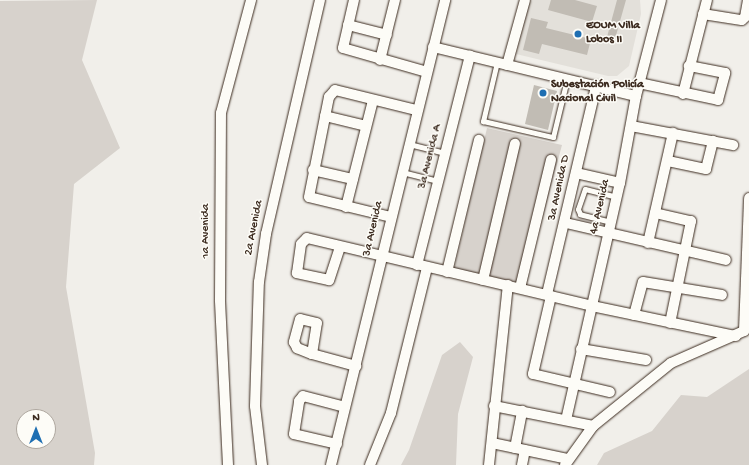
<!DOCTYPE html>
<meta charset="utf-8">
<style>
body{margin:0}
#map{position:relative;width:749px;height:465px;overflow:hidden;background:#f1efea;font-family:"Gochi Hand",sans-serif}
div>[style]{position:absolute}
.built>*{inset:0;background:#e3e0da}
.green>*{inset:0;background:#d7d2cc}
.building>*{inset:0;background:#c1bcb4}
.roads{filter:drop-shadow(0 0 1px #3b2a1e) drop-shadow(0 0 1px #3b2a1e)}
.lane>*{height:5px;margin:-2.5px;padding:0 2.5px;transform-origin:2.5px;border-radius:2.5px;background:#fdfcf7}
.street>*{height:10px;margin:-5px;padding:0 5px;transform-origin:5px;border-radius:5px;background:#fdfcf7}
.dots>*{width:11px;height:11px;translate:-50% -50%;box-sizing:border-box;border:2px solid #fdfcf7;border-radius:50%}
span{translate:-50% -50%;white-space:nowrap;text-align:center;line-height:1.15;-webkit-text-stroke:3px #fdfcf7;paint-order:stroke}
.poi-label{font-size:12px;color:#3b2a1e;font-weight:700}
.left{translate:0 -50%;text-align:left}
.street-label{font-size:12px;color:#3b2a1e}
.north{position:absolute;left:16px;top:409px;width:40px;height:40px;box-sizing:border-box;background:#fdfcf7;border:1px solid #afa8a0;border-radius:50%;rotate:0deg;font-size:11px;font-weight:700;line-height:16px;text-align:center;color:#3b2a1e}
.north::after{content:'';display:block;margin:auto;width:14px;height:18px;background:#1f6fb2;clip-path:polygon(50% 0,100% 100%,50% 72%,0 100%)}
</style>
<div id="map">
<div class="built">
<i style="clip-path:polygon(529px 0,640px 0,641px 14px,629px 66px,617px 76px,608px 76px,516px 54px)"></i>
</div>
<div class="green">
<i style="clip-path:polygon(evenodd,97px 0,82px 60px,120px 148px,74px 184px,66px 287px,95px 453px,94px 465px,0 465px,0 1px,97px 0,24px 417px,48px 417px,48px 441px,24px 441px,24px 417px)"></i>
<i style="clip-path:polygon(487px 128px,562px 145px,525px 284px,454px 269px)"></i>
<i style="clip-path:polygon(460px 342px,473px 357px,458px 414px,456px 465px,401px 465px,409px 450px,442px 355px)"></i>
<i style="clip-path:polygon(749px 369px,749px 465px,597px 465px,604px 453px,652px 431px,681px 395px,707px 397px)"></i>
</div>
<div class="building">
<i style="clip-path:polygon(551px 0,575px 0,597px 6px,592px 22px,548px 10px)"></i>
<i style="clip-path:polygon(617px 0,626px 0,615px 39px,607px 37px)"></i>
<i style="clip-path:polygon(531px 18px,548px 22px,546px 28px,591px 39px,587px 55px,542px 44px,539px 54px,523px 50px)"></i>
<i style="clip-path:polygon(534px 85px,557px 91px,548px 130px,525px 124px)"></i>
</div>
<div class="roads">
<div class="lane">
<i style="left:497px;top:62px;width:61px;rotate:103.3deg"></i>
<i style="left:483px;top:121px;width:72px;rotate:12.9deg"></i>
<i style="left:553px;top:137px;width:60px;rotate:-76.4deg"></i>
<i style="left:409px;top:144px;width:37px;rotate:14deg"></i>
<i style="left:402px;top:172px;width:37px;rotate:14deg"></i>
<i style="left:611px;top:222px;width:32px;rotate:-166deg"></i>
<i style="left:580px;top:214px;width:5px;rotate:-112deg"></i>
<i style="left:578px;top:209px;width:21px;rotate:-71deg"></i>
<i style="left:585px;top:189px;width:33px;rotate:14deg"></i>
</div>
<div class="street">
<i style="left:354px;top:0;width:49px;rotate:102.9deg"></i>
<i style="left:343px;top:48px;width:87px;rotate:15.9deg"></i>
<i style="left:703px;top:14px;width:39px;rotate:9deg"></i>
<i style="left:742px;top:20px;width:4px;rotate:-45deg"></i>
<i style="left:745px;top:17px;width:17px;rotate:-80deg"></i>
<i style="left:348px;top:25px;width:40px;rotate:14.4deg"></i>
<i style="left:433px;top:47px;width:209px;rotate:13.6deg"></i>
<i style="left:380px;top:60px;width:62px;rotate:-76deg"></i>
<i style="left:507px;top:65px;width:67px;rotate:-74.5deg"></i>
<i style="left:639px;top:83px;width:81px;rotate:12.1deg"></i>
<i style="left:718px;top:100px;width:28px;rotate:-75deg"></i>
<i style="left:725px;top:73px;width:37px;rotate:-169deg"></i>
<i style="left:683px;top:94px;width:97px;rotate:-75.7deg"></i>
<i style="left:325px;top:116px;width:42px;rotate:13.7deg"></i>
<i style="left:631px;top:126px;width:104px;rotate:10.6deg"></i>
<i style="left:668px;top:161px;width:39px;rotate:12deg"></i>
<i style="left:706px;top:169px;width:29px;rotate:-76deg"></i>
<i style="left:313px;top:170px;width:41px;rotate:12.7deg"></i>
<i style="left:576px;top:173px;width:45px;rotate:12.8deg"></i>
<i style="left:346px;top:207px;width:110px;rotate:-75.8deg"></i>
<i style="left:655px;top:213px;width:37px;rotate:13deg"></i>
<i style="left:691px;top:221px;width:104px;rotate:101.6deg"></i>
<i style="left:391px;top:217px;width:84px;rotate:-166.3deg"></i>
<i style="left:309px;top:197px;width:102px;rotate:-78.7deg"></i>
<i style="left:329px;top:97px;width:9px;rotate:-49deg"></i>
<i style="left:335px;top:90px;width:83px;rotate:13.9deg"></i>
<i style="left:566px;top:223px;width:164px;rotate:13deg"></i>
<i style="left:648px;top:243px;width:113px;rotate:-77.2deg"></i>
<i style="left:340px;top:247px;width:35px;rotate:108deg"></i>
<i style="left:329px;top:280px;width:33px;rotate:-168deg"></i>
<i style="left:297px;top:273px;width:29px;rotate:-82deg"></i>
<i style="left:301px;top:244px;width:8px;rotate:-45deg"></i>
<i style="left:307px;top:238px;width:293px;rotate:13.4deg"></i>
<i style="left:592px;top:306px;width:147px;rotate:11.8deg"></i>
<i style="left:417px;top:265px;width:216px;rotate:-75.8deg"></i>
<i style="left:447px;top:272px;width:136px;rotate:-76.4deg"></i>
<i style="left:483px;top:280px;width:140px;rotate:-76.8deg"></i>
<i style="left:520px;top:288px;width:132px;rotate:-76.4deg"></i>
<i style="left:547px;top:294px;width:214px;rotate:-76.7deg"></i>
<i style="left:551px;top:296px;width:80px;rotate:103deg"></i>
<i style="left:533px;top:374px;width:79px;rotate:13.2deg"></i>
<i style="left:634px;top:315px;width:34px;rotate:-75deg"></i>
<i style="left:643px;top:282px;width:80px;rotate:9.3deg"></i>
<i style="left:581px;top:349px;width:66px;rotate:9.6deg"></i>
<i style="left:312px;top:354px;width:31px;rotate:-81deg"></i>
<i style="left:317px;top:323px;width:17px;rotate:-167deg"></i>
<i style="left:300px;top:319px;width:24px;rotate:105deg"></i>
<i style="left:294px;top:342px;width:7px;rotate:63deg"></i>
<i style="left:297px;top:348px;width:16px;rotate:22deg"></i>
<i style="left:312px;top:354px;width:46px;rotate:15.3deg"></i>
<i style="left:494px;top:406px;width:101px;rotate:11.4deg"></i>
<i style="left:566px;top:420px;width:243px;rotate:-77.2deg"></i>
<i style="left:620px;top:183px;width:88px;rotate:-79.6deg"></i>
<i style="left:636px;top:96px;width:99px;rotate:-75.4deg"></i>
<i style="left:492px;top:443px;width:78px;rotate:11.9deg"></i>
<i style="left:337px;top:444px;width:44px;rotate:-166.9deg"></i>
<i style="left:294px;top:434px;width:33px;rotate:-81deg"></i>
<i style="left:299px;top:401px;width:6px;rotate:-51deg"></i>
<i style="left:303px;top:396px;width:43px;rotate:14.7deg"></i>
<i style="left:515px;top:448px;width:38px;rotate:-79deg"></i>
<i style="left:228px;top:465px;width:165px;rotate:-92.8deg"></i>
<i style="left:220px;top:300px;width:187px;rotate:-89.7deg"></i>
<i style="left:221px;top:113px;width:117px;rotate:-75.1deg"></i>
<i style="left:262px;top:465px;width:59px;rotate:-96.8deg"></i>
<i style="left:255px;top:406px;width:124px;rotate:-88.2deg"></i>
<i style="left:259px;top:282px;width:49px;rotate:-81.7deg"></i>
<i style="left:266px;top:234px;width:240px;rotate:-77deg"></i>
<i style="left:331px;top:465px;width:479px;rotate:-76.2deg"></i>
<i style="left:370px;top:465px;width:56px;rotate:-68deg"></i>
<i style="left:391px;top:413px;width:150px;rotate:-76.1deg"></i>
<i style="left:489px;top:465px;width:181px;rotate:-84deg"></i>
<i style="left:522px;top:465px;width:15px;rotate:-79deg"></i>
<i style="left:565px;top:465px;width:48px;rotate:-54.3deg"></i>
<i style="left:593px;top:426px;width:100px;rotate:-38.9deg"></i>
<i style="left:671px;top:363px;width:80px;rotate:-23.7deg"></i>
<i style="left:744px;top:331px;width:133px;rotate:-87.8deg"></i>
</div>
</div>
<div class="dots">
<i style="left:578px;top:34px;background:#1f6fb2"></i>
<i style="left:543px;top:93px;background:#1f6fb2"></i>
</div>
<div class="poi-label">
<span class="left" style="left:586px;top:34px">EOUM Villa<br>Lobos II</span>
<span class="left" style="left:551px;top:93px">Subestación Policía<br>Nacional Civil</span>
</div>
<div class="street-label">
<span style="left:431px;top:157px;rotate:-76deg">3a Avenida A</span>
<span style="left:560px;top:188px;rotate:-78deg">3a Avenida D</span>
<span style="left:601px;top:207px;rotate:-77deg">4a Avenida</span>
<span style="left:255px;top:228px;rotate:-79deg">2a Avenida</span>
<span style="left:374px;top:229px;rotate:-77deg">3a Avenida</span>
<span style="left:207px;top:231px;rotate:-90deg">1a Avenida</span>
</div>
<div class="north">N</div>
</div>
